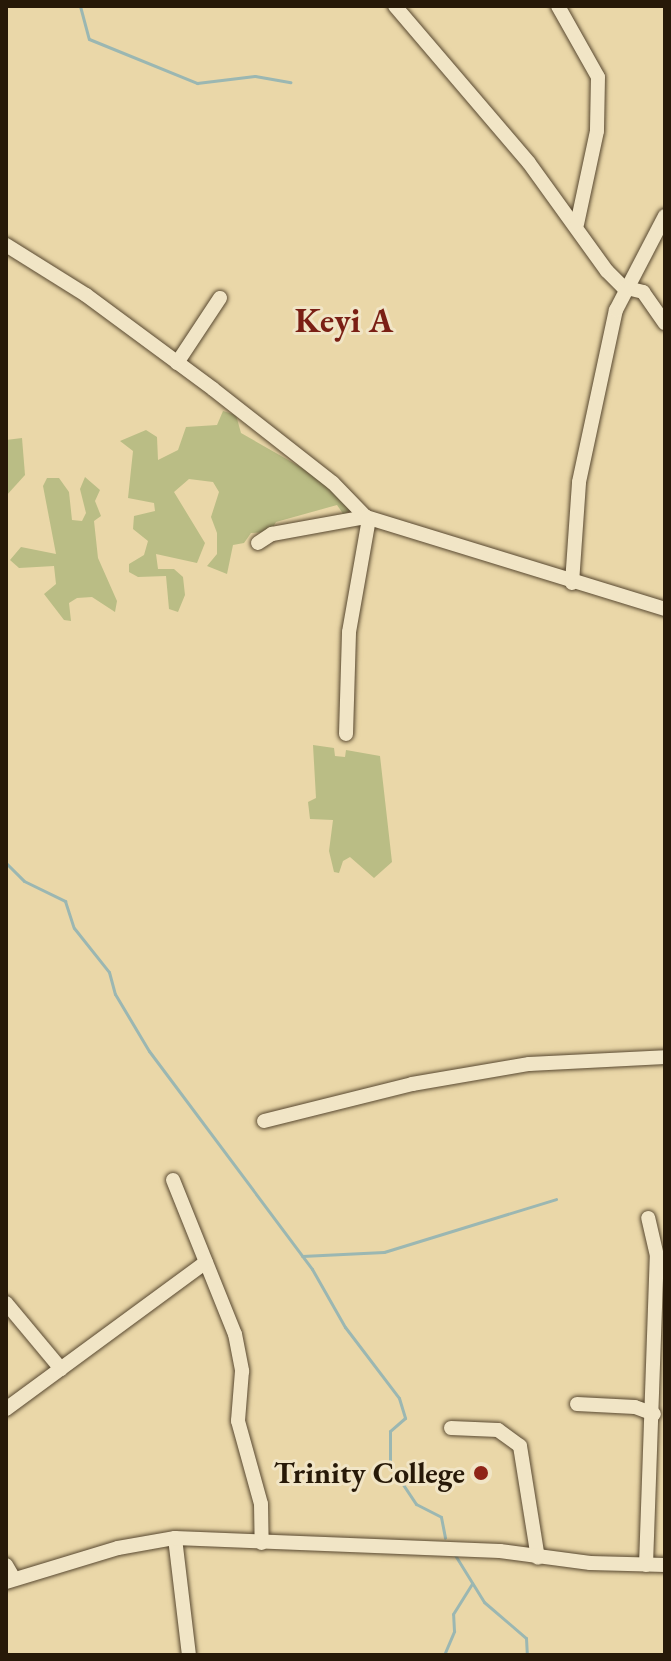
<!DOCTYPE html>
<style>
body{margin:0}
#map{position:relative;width:671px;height:1661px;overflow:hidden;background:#ead7a8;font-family:"EB Garamond",serif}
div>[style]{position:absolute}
.green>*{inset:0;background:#babd85}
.stream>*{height:3px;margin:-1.5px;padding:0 1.5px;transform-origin:1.5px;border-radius:1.5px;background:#9bb7b2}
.roads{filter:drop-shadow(0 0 2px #584830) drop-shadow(0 0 2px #584830)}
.minor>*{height:14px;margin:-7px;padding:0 7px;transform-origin:7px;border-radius:7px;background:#f1e5c6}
.dots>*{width:22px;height:22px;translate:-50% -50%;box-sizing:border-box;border:4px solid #f1e5c6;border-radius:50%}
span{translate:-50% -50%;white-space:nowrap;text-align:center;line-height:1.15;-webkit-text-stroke:6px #f1e5c6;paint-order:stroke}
.poi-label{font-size:30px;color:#271908;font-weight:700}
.right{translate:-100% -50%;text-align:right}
.quarter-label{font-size:34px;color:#7a1f14;font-weight:700}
.frame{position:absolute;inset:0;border:8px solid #271908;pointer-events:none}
</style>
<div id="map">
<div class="green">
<i style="clip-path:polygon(223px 411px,236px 415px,241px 433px,325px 481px,352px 509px,344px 515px,337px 505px,276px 522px,270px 532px,251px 533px,244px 543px,233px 545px,227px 574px,207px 566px,217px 554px,217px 533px,211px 517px,219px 492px,213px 482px,189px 479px,174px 492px,205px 543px,197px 563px,156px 554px,158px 569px,174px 569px,183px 577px,185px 595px,178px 612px,169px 609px,166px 576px,138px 577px,129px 572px,129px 564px,144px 555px,148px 541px,133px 529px,134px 516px,155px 511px,154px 503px,128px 498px,133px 451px,120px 441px,146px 430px,157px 437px,158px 460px,178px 450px,186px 427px,217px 425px)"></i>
<i style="clip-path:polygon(22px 438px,25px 475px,6px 496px,6px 440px)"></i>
<i style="clip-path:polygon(85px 477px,100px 490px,95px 501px,101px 516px,94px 521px,98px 558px,117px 601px,115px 612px,92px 597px,77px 598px,69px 603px,71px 621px,64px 620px,44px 594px,56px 584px,54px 566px,19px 568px,10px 560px,21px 547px,56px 554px,43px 486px,47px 478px,59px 478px,69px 492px,72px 520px,82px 521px,86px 513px,80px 489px)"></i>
<i style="clip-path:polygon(313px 745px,334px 748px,335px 756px,345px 757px,346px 750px,380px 756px,392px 862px,374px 878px,350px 857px,343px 861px,339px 873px,334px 872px,329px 851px,333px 820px,310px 819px,308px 802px,316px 798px)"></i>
</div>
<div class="stream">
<i style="left:80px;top:6px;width:34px;rotate:75deg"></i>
<i style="left:89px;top:39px;width:117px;rotate:22.2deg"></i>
<i style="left:197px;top:83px;width:58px;rotate:-6.9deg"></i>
<i style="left:255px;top:76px;width:36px;rotate:10deg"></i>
<i style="left:6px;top:863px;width:25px;rotate:45deg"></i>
<i style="left:24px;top:881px;width:46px;rotate:26deg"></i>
<i style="left:65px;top:901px;width:28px;rotate:72deg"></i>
<i style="left:74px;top:928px;width:56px;rotate:51.5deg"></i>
<i style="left:109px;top:972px;width:23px;rotate:75deg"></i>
<i style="left:115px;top:994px;width:66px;rotate:59.2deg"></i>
<i style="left:149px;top:1051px;width:272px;rotate:53.2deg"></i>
<i style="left:312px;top:1269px;width:67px;rotate:60.4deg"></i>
<i style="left:345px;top:1327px;width:89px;rotate:52.7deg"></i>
<i style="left:399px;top:1398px;width:21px;rotate:73deg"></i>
<i style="left:405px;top:1418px;width:20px;rotate:139deg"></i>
<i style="left:390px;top:1431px;width:34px;rotate:90deg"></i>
<i style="left:390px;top:1465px;width:47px;rotate:56.3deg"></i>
<i style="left:416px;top:1504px;width:28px;rotate:27deg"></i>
<i style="left:441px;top:1517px;width:21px;rotate:79deg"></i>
<i style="left:302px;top:1256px;width:82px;rotate:-2.8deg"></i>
<i style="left:384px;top:1252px;width:180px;rotate:-17.1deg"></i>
<i style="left:455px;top:1555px;width:55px;rotate:58.3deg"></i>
<i style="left:484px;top:1602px;width:55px;rotate:40.6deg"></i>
<i style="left:526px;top:1638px;width:17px;rotate:87deg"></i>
<i style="left:444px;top:1655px;width:26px;rotate:-67deg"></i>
<i style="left:454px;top:1631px;width:17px;rotate:-93deg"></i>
<i style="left:453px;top:1614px;width:36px;rotate:-58deg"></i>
</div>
<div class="roads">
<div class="minor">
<i style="left:395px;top:6px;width:206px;rotate:49.5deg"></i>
<i style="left:529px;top:163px;width:133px;rotate:54.2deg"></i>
<i style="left:607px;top:271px;width:23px;rotate:45deg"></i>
<i style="left:623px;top:287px;width:21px;rotate:14deg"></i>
<i style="left:643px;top:292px;width:38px;rotate:55deg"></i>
<i style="left:558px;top:6px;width:81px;rotate:60.6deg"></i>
<i style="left:598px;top:77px;width:54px;rotate:91.1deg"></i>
<i style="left:597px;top:131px;width:95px;rotate:102.1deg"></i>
<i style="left:6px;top:245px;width:94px;rotate:32deg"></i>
<i style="left:86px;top:295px;width:158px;rotate:36.5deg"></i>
<i style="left:213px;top:389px;width:152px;rotate:38.1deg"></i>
<i style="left:333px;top:483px;width:47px;rotate:45.9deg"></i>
<i style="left:366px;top:517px;width:313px;rotate:17.1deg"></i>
<i style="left:177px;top:363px;width:78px;rotate:-56.5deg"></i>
<i style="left:258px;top:543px;width:17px;rotate:-33deg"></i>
<i style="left:272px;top:534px;width:96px;rotate:-10.3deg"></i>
<i style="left:572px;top:583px;width:101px;rotate:-86deg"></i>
<i style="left:579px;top:482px;width:176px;rotate:-77.9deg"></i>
<i style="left:616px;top:310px;width:106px;rotate:-62.5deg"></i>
<i style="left:346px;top:734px;width:102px;rotate:-88.3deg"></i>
<i style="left:349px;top:632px;width:115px;rotate:-80deg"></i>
<i style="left:264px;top:1121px;width:153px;rotate:-14deg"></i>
<i style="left:412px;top:1084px;width:119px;rotate:-9.7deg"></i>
<i style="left:529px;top:1064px;width:136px;rotate:-2.9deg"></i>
<i style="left:173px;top:1180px;width:166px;rotate:68.1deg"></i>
<i style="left:235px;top:1334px;width:38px;rotate:79deg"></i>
<i style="left:242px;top:1371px;width:50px;rotate:94.6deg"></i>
<i style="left:238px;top:1421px;width:86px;rotate:74.5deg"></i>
<i style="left:261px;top:1504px;width:39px;rotate:89deg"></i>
<i style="left:6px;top:1303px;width:86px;rotate:50.2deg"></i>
<i style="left:577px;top:1404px;width:58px;rotate:3deg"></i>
<i style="left:635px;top:1407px;width:20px;rotate:20deg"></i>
<i style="left:6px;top:1409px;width:248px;rotate:-36.3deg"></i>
<i style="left:451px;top:1428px;width:47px;rotate:2.4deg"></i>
<i style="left:498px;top:1430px;width:27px;rotate:36deg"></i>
<i style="left:520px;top:1446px;width:113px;rotate:80.9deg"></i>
<i style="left:175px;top:1538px;width:118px;rotate:83.2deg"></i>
<i style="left:6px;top:1565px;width:16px;rotate:60deg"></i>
<i style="left:646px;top:1565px;width:309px;rotate:-88deg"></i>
<i style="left:657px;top:1256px;width:39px;rotate:-103deg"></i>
<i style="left:6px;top:1582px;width:117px;rotate:-16.9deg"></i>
<i style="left:118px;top:1548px;width:58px;rotate:-10deg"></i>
<i style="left:175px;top:1538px;width:325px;rotate:2.3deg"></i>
<i style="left:500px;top:1551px;width:91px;rotate:7.6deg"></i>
<i style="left:590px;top:1563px;width:75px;rotate:1.5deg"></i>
</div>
</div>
<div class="dots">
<i style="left:481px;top:1473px;background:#8f2418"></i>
</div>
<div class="poi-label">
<span class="right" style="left:465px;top:1473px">Trinity College</span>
</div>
<div class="quarter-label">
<span style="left:344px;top:321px">Keyi A</span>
</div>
<div class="frame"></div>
</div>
